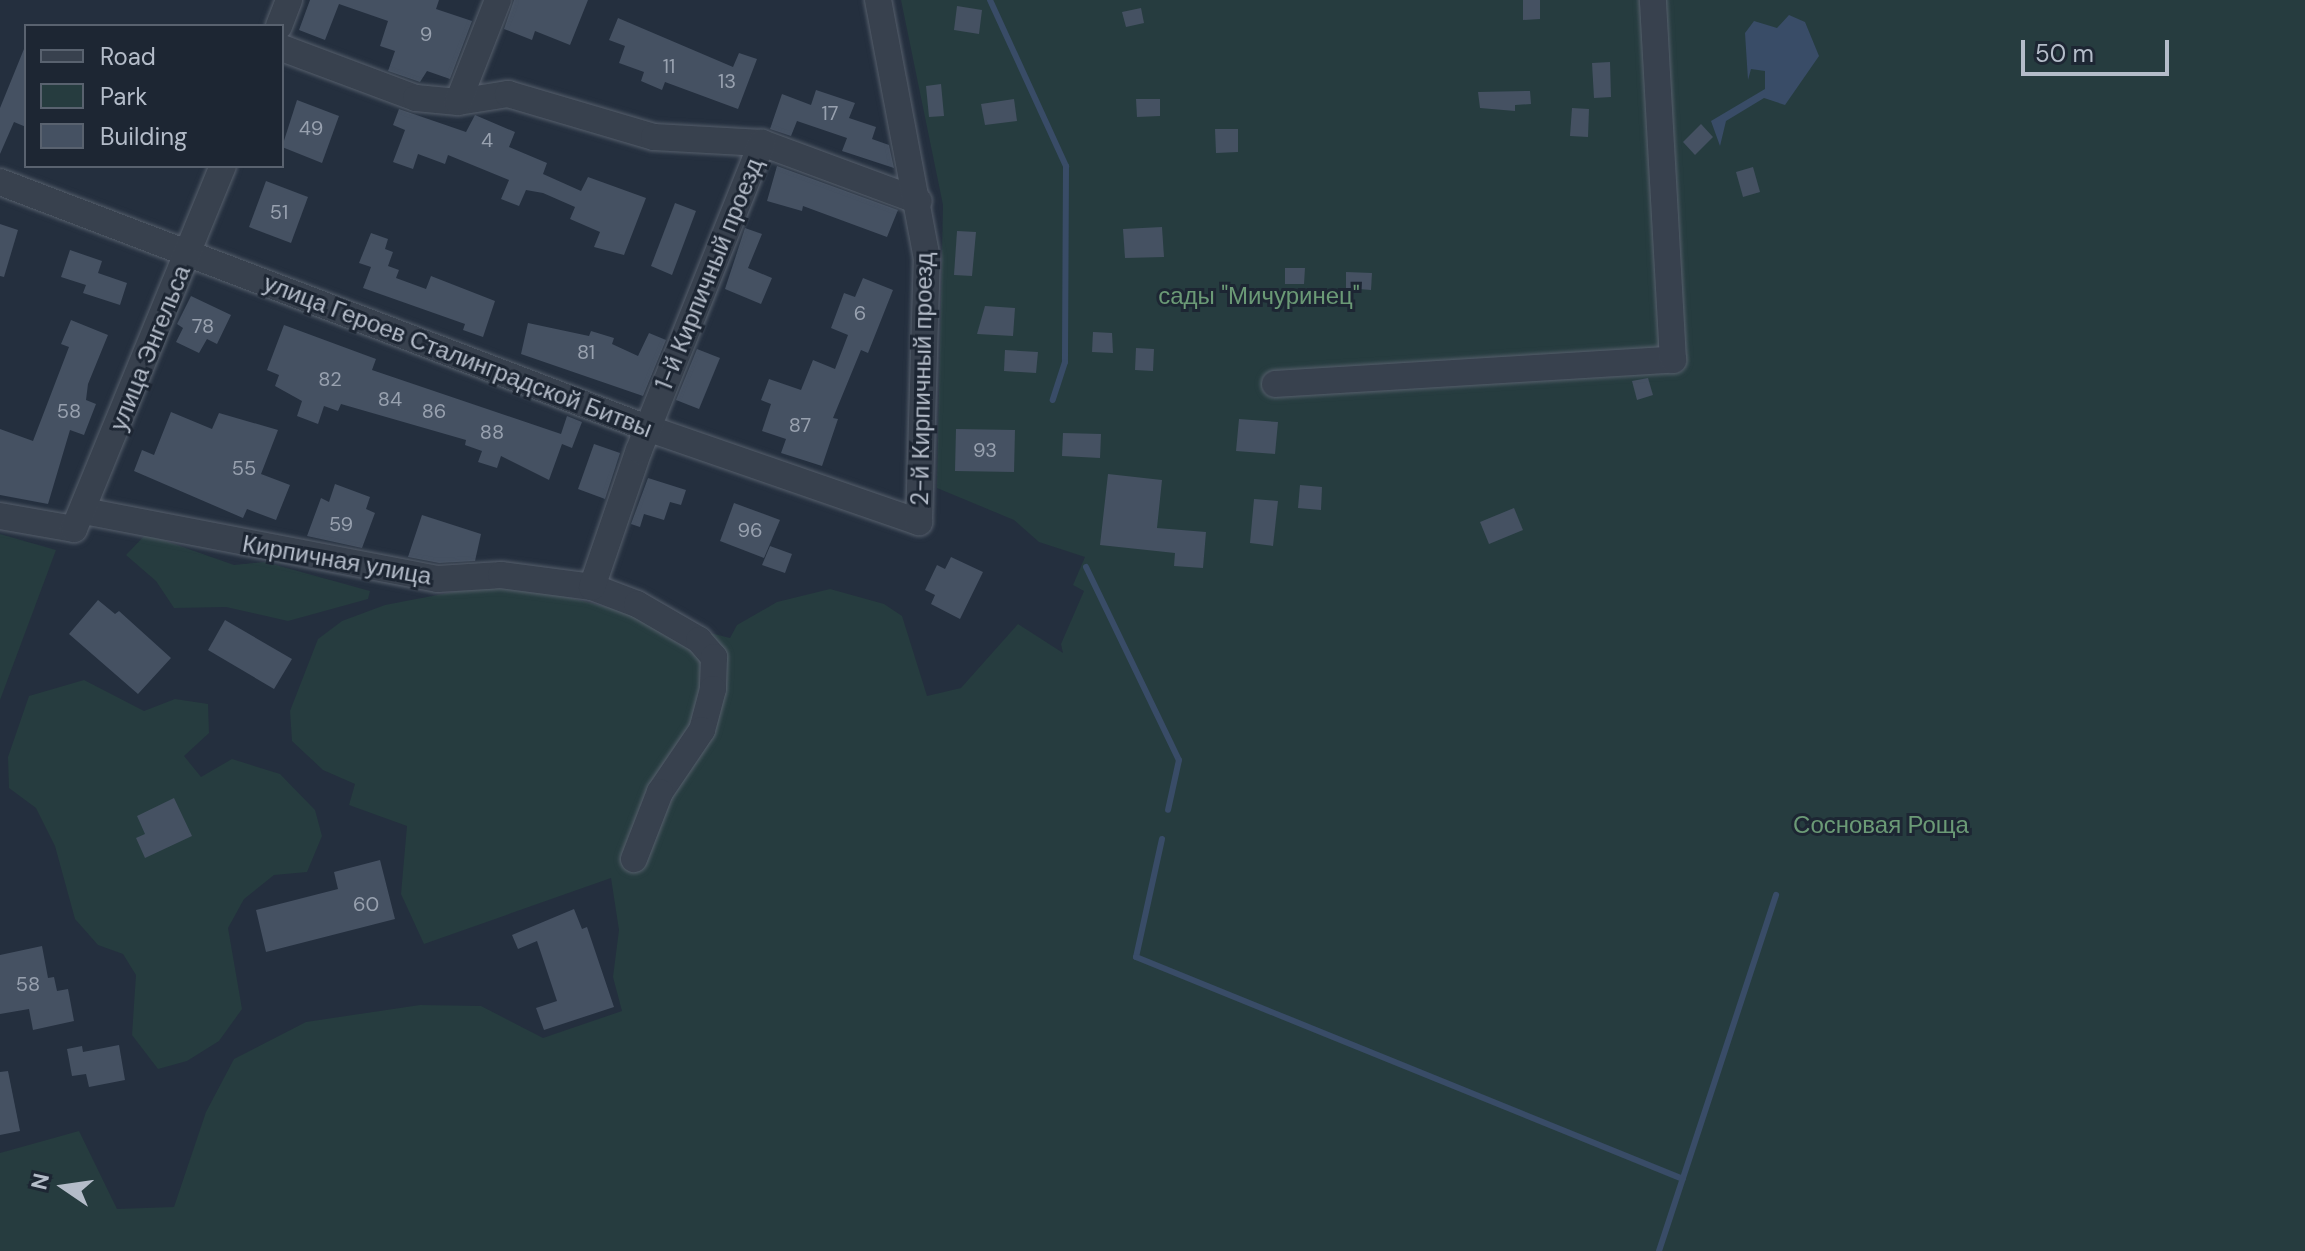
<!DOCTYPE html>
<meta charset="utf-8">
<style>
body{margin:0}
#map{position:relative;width:2305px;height:1251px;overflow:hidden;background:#242f3e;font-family:"DM Sans",sans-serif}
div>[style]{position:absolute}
.green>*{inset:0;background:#263c3f}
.water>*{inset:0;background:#394c67}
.stream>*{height:6px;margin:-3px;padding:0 3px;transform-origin:3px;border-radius:3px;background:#394c67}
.building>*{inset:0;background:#455162}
.roads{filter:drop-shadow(0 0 2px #565f6c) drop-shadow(0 0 2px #565f6c)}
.minor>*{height:26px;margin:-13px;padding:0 13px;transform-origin:13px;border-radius:13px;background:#38414e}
span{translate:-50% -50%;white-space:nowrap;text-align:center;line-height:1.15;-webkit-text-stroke:6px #1d2633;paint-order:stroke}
.number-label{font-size:20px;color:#98a1af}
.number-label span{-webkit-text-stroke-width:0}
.street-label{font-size:24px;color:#b4bcc9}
.park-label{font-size:24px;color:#6b9a76}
.legend{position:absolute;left:24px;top:24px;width:260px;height:144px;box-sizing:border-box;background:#1d2633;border:2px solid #59626f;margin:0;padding:10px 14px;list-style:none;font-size:24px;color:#b4bcc9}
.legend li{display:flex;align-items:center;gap:16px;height:40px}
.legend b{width:40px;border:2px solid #59626f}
.north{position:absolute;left:24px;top:1147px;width:80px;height:80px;-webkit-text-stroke:6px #1d2633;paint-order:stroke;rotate:283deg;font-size:22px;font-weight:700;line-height:32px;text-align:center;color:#b4bcc9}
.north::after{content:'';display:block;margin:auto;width:28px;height:36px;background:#b4bcc9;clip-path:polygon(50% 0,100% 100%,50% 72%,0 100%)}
.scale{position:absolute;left:2021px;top:40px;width:148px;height:36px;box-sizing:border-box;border:4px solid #b4bcc9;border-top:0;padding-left:10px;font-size:24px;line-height:28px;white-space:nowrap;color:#b4bcc9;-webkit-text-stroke:6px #1d2633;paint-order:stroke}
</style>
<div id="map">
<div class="green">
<i style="clip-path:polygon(901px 0,2305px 0,2305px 1251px,0 1251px,0 1153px,79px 1131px,117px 1209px,174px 1207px,206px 1112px,234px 1059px,306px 1022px,420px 1005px,481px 1006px,543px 1038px,622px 1011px,613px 977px,619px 930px,611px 878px,424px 944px,401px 894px,407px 826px,349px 805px,355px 784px,323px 770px,292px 741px,290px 711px,318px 639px,342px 621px,385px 605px,474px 588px,527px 587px,730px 638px,737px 625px,777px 602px,830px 589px,884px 604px,902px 616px,927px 696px,961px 688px,1018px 624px,1063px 653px,1061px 644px,1084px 591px,1073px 585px,1085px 557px,1039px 542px,1014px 520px,937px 488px,943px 205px)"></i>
<i style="clip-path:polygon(0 534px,56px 550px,0 700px)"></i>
<i style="clip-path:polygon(146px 534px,234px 565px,265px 562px,370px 591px,368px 599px,288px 621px,226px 607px,174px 608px,156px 581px,126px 555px)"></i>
<i style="clip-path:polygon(84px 680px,144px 711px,175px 699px,208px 704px,209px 733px,184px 756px,201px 777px,232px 759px,280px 774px,315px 810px,322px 836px,307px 872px,274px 875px,244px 899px,228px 928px,242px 1009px,219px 1041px,187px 1061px,158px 1069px,132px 1035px,136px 975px,123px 954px,98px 945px,75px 919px,55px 846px,36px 808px,9px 788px,8px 757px,29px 696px)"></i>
</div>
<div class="water">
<i style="clip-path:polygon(1789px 15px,1805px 22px,1819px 56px,1785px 105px,1764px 98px,1726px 121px,1720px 146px,1711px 121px,1765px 89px,1765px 71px,1751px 69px,1748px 80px,1745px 33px,1754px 21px,1777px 28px)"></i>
</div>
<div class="stream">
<i style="left:990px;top:0;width:183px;rotate:65.4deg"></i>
<i style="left:1066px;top:166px;width:196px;rotate:90.3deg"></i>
<i style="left:1065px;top:362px;width:40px;rotate:108deg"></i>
<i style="left:1086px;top:567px;width:214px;rotate:64.3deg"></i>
<i style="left:1179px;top:760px;width:51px;rotate:102.4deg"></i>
<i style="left:1162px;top:839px;width:121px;rotate:102.4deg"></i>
<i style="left:1136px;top:957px;width:590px;rotate:22.09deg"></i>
<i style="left:1659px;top:1251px;width:375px;rotate:-71.8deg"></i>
</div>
<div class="building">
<i style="clip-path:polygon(310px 0,439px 0,436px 9px,472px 21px,450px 79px,427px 71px,420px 82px,388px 71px,395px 51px,380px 46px,388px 21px,339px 4px,325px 40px,299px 30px)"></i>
<i style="clip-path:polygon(514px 0,588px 0,570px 45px,535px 31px,532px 40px,504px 29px)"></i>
<i style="clip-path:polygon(1523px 0,1540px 0,1540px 19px,1523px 20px)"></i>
<i style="clip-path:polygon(957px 6px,982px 10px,979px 34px,954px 30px)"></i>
<i style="clip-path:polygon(1141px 8px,1144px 23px,1126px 27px,1122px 12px)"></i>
<i style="clip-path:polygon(618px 18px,733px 67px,739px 53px,757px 59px,738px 109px,665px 82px,662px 90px,641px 81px,644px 72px,619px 63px,625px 46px,609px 40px)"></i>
<i style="clip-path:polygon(26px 44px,26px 127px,14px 122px,0 154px,0 108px)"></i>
<i style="clip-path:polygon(1610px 62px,1611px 97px,1594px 98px,1592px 63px)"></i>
<i style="clip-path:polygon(941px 84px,944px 116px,929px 117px,926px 86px)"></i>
<i style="clip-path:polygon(816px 90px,855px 103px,849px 118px,876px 127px,872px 139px,889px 145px,894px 168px,842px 151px,847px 138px,797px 121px,791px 136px,770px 129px,782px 94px,811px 105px)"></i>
<i style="clip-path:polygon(1530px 91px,1531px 104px,1515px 105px,1515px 111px,1480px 108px,1478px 92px)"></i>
<i style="clip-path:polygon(1014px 99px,1017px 121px,985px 125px,981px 104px)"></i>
<i style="clip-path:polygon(1136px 99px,1160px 99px,1160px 116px,1137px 117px)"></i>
<i style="clip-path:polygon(297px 100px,339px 116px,322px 163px,282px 147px)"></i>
<i style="clip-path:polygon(1572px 108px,1589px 109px,1588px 137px,1570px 136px)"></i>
<i style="clip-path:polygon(399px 109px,466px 132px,475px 115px,515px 132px,509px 147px,547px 163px,543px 174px,581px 191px,588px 177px,646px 198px,624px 255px,594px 247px,600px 232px,570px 219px,575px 207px,543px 193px,526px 190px,519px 206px,501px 199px,509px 180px,448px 155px,445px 164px,418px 154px,413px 169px,393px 162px,405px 130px,393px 125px)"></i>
<i style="clip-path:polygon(1701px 124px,1713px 137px,1695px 155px,1683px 142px)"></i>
<i style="clip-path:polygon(1215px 129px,1238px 129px,1238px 152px,1216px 153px)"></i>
<i style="clip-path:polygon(777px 166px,898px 210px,887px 237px,803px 206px,802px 211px,767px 201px)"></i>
<i style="clip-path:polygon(1753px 167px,1760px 192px,1743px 197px,1736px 172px)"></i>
<i style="clip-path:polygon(266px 181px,308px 197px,291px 243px,249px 227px)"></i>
<i style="clip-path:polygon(675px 203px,696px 211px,672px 275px,651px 266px)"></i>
<i style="clip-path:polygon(0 224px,18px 230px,4px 277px,0 276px)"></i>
<i style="clip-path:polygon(1162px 227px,1164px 257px,1125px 258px,1123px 229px)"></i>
<i style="clip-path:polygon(745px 228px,762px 234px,748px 268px,772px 278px,761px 304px,725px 289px)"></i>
<i style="clip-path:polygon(957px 231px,976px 232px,972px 276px,954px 275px)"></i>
<i style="clip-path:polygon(371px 233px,388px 239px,385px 249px,393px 252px,388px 266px,399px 270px,396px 278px,426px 289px,431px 276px,495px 301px,483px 337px,463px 330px,465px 324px,363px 288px,371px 267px,359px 263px)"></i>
<i style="clip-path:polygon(70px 250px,102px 261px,98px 273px,127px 283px,120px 305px,83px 293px,86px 285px,61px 277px)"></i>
<i style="clip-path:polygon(1285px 268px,1305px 268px,1304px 284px,1285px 284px)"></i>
<i style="clip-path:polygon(1346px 272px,1372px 273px,1371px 290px,1346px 288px)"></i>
<i style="clip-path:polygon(863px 278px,893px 290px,868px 353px,861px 350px,833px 418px,838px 419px,822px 466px,781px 453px,786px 439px,762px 431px,771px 404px,761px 400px,769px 379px,801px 390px,813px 360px,835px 369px,848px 335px,831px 328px,844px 293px,855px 297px)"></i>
<i style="clip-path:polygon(191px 296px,231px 315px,217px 344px,207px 339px,199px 353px,176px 342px,183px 328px,177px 324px)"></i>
<i style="clip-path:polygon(985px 306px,1015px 308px,1013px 336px,977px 334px)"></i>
<i style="clip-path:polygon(71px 320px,108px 335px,88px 384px,86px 400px,96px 404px,84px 435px,70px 430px,48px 504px,0 495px,0 429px,33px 441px,69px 347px,61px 344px)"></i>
<i style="clip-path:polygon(528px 323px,589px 336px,591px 331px,614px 338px,612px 344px,638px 356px,649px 333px,666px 340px,643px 396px,521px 354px)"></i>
<i style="clip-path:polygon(284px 325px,376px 359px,372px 370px,561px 434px,567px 416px,582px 422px,572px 448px,562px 444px,549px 480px,501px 456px,497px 468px,478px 462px,482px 451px,465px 445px,466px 440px,341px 404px,338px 411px,324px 406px,318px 424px,297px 416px,302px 401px,275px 386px,279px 375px,267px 370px)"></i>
<i style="clip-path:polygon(1093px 332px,1112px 333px,1113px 353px,1092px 352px)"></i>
<i style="clip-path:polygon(1136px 348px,1154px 349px,1153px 371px,1135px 370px)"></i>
<i style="clip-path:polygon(697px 349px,720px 358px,699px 409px,676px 400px)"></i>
<i style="clip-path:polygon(1005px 350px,1038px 352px,1036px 373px,1004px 371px)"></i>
<i style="clip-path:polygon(1648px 378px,1653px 395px,1637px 400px,1632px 381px)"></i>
<i style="clip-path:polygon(171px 412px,212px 429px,219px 413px,278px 430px,261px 474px,290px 485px,276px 520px,247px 509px,243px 518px,134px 471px,142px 450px,154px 455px)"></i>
<i style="clip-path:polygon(1239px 419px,1278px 422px,1275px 454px,1236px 451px)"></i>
<i style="clip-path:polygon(956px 429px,1015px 430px,1014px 472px,955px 471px)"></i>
<i style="clip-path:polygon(1063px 433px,1101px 434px,1100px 458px,1062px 456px)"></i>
<i style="clip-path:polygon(594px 444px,620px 453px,605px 499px,578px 489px)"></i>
<i style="clip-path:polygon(1108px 474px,1162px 480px,1157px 528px,1206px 532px,1203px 568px,1174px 566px,1175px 553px,1100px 545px)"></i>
<i style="clip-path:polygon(648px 478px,686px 490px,681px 505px,670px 502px,664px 520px,644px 514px,640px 527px,631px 524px)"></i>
<i style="clip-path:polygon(335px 484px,370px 497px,366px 509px,375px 513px,362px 548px,307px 536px,321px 498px,329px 502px)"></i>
<i style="clip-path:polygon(1300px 485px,1322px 487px,1321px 510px,1298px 508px)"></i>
<i style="clip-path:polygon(1254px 499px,1278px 501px,1273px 546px,1250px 543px)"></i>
<i style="clip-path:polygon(734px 503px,780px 520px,764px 558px,720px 541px)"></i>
<i style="clip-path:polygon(1514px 508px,1523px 530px,1489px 544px,1480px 522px)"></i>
<i style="clip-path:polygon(422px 515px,481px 534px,475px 561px,439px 563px,408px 557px)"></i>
<i style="clip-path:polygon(770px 546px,792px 554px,785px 573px,762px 565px)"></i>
<i style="clip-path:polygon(951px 557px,983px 572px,960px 619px,931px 604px,935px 595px,925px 590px,937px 565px,945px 569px)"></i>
<i style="clip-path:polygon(98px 600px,115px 614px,119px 611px,171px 658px,138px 694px,69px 634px)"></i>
<i style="clip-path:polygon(225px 620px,292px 659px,274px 689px,208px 650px)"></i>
<i style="clip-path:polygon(174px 798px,192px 836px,145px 858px,136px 838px,145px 834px,137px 816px)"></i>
<i style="clip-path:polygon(380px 860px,395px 919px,266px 952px,256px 910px,338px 889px,334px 872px)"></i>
<i style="clip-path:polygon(574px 909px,582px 929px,587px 927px,614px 1007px,544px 1030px,536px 1008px,557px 1001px,537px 941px,518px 949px,512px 935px)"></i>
<i style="clip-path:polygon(42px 946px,48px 978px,54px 977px,57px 991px,68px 989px,74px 1021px,33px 1030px,29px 1009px,0 1014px,0 955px)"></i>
<i style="clip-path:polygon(119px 1045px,125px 1080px,89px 1087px,86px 1074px,72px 1076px,67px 1049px,82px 1046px,83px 1052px)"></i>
<i style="clip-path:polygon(8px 1071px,20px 1131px,0 1135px,0 1072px)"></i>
</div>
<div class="roads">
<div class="minor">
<i style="left:279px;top:26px;width:28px;rotate:-69deg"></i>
<i style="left:282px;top:48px;width:143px;rotate:20.5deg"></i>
<i style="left:416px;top:98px;width:42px;rotate:5.4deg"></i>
<i style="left:458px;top:102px;width:51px;rotate:-9.1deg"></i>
<i style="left:508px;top:94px;width:152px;rotate:16.4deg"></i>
<i style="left:654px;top:137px;width:108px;rotate:3.2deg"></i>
<i style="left:762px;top:143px;width:167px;rotate:20.3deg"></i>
<i style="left:458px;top:102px;width:110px;rotate:-68.6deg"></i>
<i style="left:0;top:182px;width:692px;rotate:20.82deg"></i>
<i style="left:647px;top:428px;width:288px;rotate:19.1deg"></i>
<i style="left:919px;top:522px;width:263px;rotate:-88.3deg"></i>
<i style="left:927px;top:259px;width:264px;rotate:-100.7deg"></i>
<i style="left:1275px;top:384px;width:399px;rotate:-3.5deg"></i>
<i style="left:1673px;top:360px;width:361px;rotate:-93.2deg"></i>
<i style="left:84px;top:511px;width:360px;rotate:10.9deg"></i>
<i style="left:438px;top:579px;width:63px;rotate:-3.6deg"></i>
<i style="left:501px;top:575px;width:92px;rotate:7.5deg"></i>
<i style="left:592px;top:587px;width:48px;rotate:20.7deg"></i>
<i style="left:637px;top:604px;width:72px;rotate:30.1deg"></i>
<i style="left:699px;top:640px;width:23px;rotate:49deg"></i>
<i style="left:714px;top:657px;width:32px;rotate:92deg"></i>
<i style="left:713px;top:689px;width:42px;rotate:105deg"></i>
<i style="left:702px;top:730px;width:75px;rotate:124.1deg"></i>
<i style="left:660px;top:792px;width:72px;rotate:111.2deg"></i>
<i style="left:0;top:516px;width:75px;rotate:10deg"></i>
<i style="left:74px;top:529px;width:392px;rotate:-67.7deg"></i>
<i style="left:592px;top:587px;width:145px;rotate:-71.1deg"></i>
<i style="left:639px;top:450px;width:331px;rotate:-68.2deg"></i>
</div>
</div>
<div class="number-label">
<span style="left:426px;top:34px">9</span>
<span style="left:669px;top:66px">11</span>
<span style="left:727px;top:81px">13</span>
<span style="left:830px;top:113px">17</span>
<span style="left:311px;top:128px">49</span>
<span style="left:487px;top:140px">4</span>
<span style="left:279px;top:212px">51</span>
<span style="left:860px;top:313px">6</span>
<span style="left:203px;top:326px">78</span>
<span style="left:586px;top:352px">81</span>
<span style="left:330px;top:379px">82</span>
<span style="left:390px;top:399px">84</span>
<span style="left:69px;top:411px">58</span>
<span style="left:434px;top:411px">86</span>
<span style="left:800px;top:425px">87</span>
<span style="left:492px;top:432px">88</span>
<span style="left:985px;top:450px">93</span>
<span style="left:244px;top:468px">55</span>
<span style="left:341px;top:524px">59</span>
<span style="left:750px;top:530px">96</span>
<span style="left:366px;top:904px">60</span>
<span style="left:28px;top:984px">58</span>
</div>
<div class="street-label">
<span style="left:709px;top:274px;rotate:-68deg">1-й Кирпичный проезд</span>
<span style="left:150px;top:348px;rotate:-68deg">улица Энгельса</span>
<span style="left:458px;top:356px;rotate:21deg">улица Героев Сталинградской Битвы</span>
<span style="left:922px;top:379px;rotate:-89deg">2-й Кирпичный проезд</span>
<span style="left:337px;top:560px;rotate:10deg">Кирпичная улица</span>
</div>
<div class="park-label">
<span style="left:1259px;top:296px">сады "Мичуринец"</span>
<span style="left:1881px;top:825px">Сосновая Роща</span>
</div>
<ul class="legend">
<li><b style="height:10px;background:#38414e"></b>Road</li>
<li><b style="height:22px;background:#263c3f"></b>Park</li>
<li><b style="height:22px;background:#455162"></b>Building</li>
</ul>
<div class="north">N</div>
<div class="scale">50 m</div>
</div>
